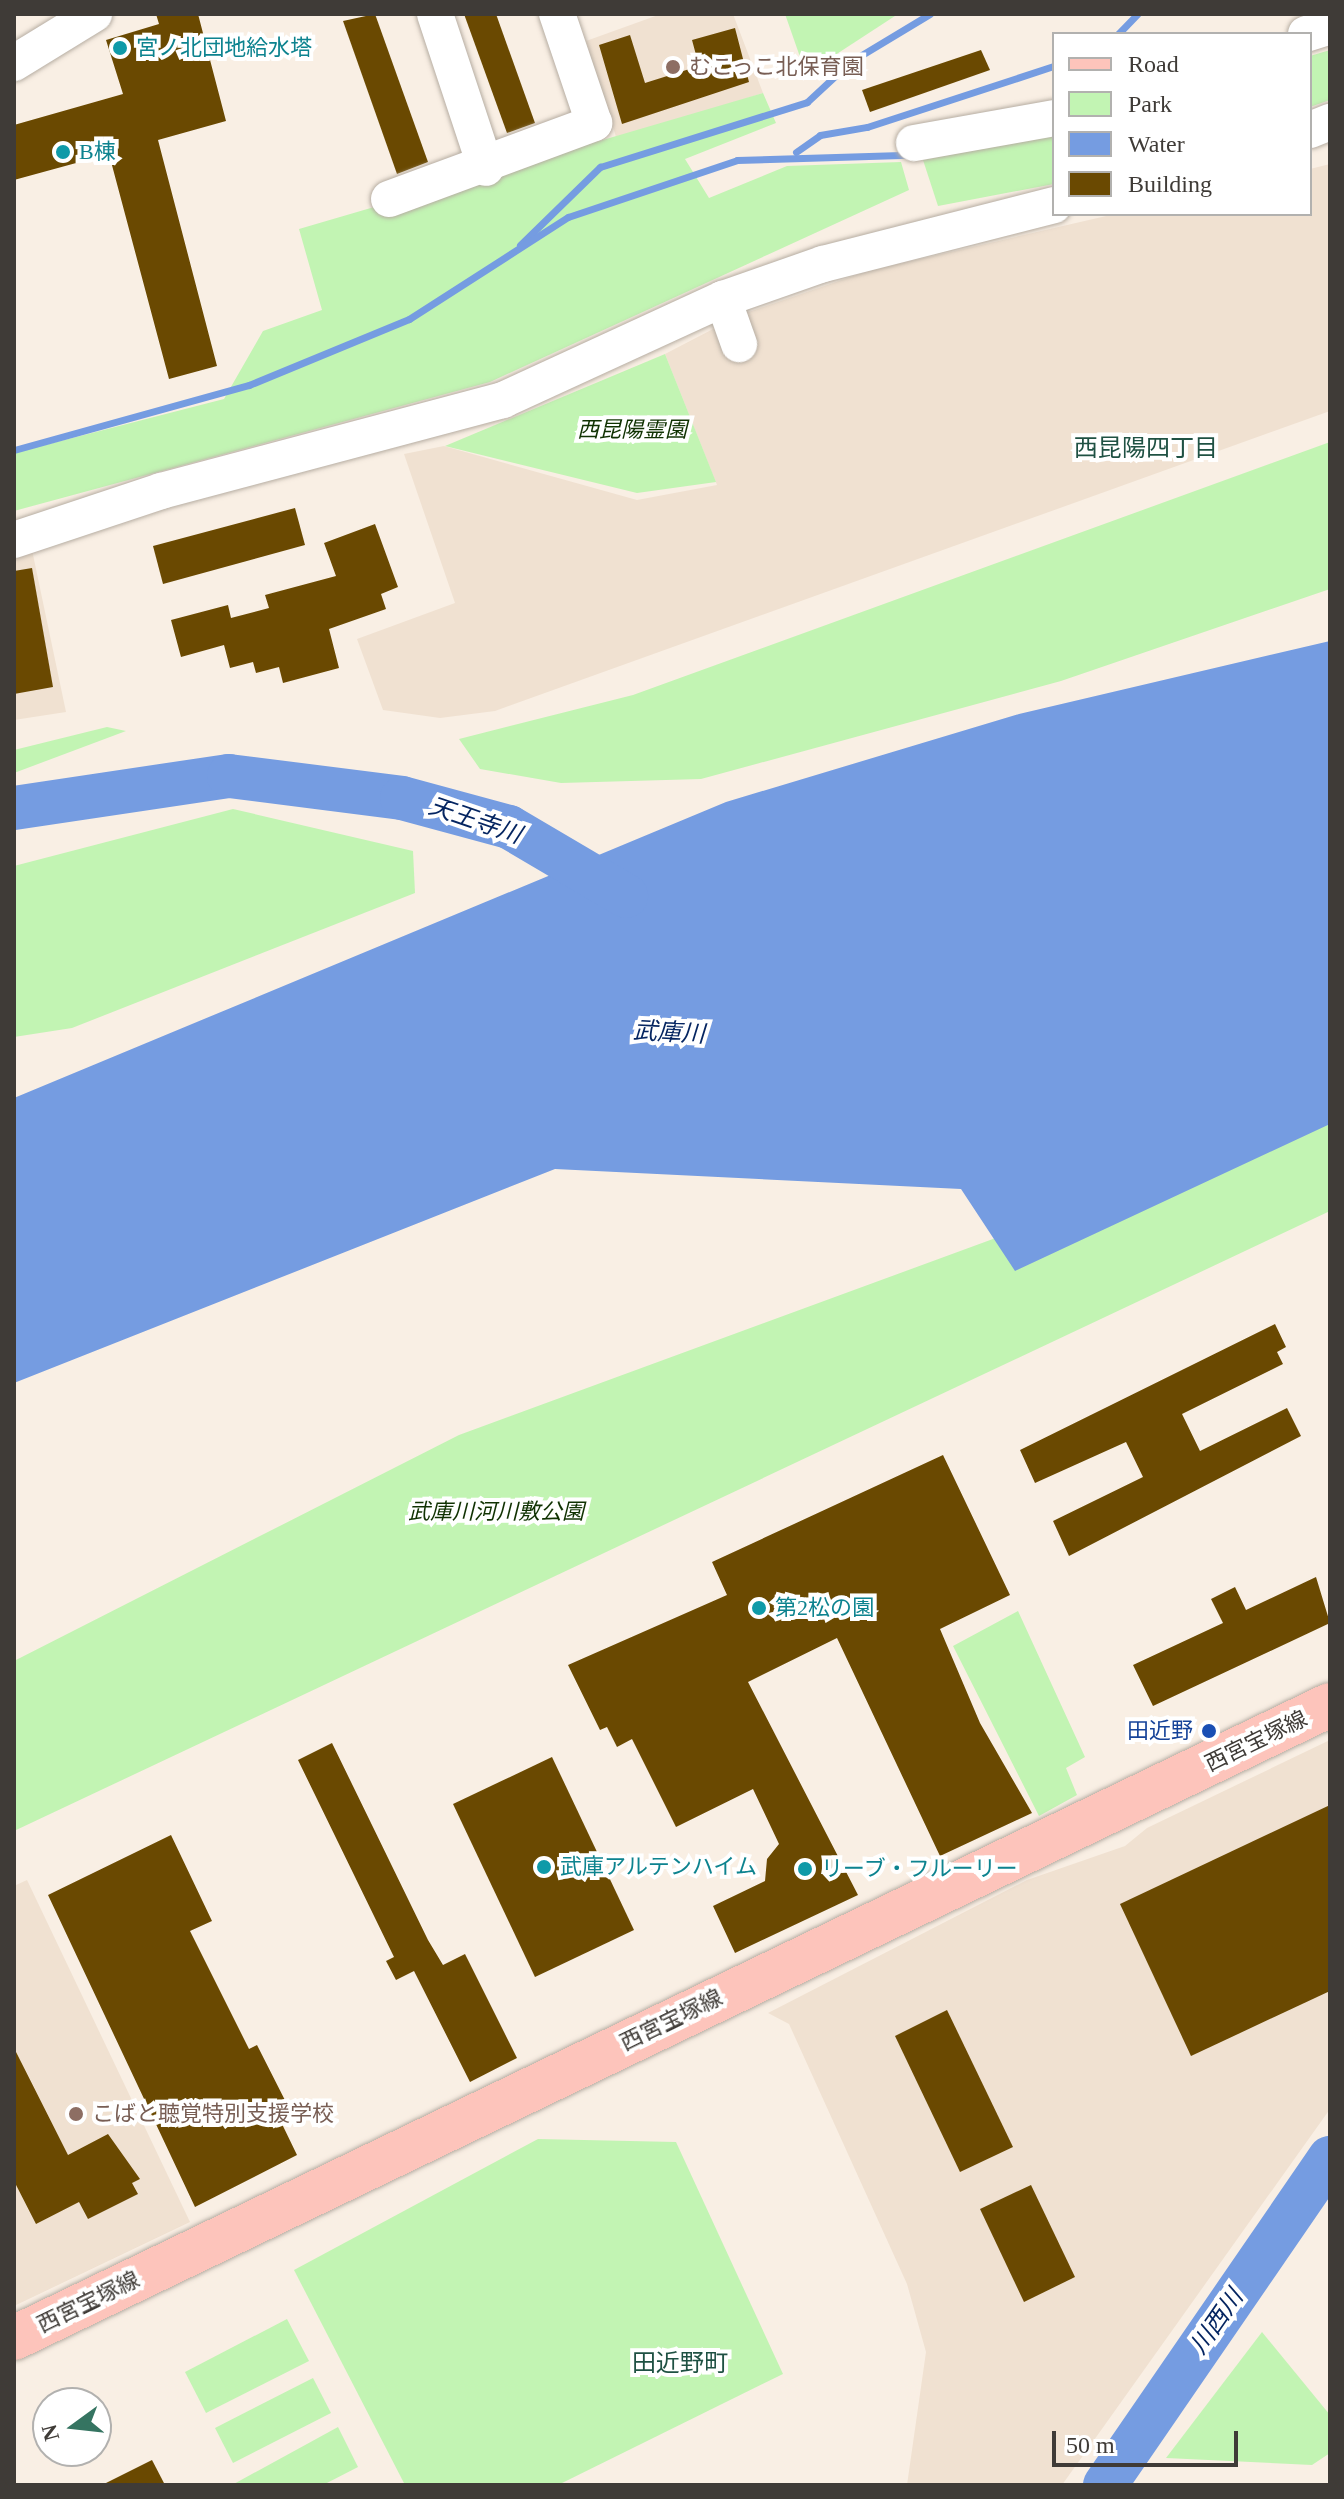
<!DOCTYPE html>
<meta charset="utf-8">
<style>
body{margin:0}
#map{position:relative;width:1344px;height:2499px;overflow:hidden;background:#f9efe4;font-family:"Times New Roman","Noto Sans JP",serif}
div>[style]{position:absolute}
.built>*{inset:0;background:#f0e1d1}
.green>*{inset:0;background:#c2f4b3}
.water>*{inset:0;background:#759ce1}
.stream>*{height:7px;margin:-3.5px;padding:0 3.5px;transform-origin:3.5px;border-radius:3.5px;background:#759ce1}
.river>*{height:44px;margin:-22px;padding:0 22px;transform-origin:22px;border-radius:22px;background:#759ce1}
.building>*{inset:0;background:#6a4901}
.roads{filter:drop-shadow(0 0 2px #b6ada2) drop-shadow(0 0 2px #b6ada2)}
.minor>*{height:36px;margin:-18px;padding:0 18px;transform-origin:18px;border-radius:18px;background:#fff}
.major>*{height:44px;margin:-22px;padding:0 22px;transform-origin:22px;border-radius:22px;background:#fdc4bb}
.dots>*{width:22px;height:22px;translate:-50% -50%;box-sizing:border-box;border:4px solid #fff;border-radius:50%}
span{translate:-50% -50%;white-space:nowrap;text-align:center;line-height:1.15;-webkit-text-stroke:8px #fff;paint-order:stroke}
.culture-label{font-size:22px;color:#0d838f}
.left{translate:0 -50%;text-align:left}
.education-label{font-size:22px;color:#785e54}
.park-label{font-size:22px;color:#103202;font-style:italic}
.transit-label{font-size:22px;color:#164399}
.right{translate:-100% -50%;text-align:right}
.street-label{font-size:22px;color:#3f3b37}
.neighbourhood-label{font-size:24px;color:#1f5143}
.water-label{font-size:24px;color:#052561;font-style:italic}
.frame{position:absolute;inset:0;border:16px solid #3f3b37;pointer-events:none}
.legend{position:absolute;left:1052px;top:32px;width:260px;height:184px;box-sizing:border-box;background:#fff;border:2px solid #b2b1af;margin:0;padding:10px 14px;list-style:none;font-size:24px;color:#3f3b37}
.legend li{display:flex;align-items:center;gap:16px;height:40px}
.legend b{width:40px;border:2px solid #b2b1af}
.north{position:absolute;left:32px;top:2387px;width:80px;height:80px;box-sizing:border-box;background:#fff;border:2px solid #b2b1af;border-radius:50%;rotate:255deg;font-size:22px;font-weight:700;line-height:32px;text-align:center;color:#3f3b37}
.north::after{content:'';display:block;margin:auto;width:28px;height:36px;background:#357461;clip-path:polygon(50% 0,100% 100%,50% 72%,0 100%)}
.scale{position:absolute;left:1052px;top:2431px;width:186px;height:36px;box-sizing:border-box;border:4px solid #3f3b37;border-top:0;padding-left:10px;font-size:24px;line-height:28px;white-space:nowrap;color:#3f3b37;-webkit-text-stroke:6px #fff;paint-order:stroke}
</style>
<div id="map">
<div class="built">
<i style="clip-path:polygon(661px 14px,733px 14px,763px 93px,617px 140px,586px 41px)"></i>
<i style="clip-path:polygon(1330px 164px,1330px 411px,495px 711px,440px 718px,383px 710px,357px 639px,455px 603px,404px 454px,444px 446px,637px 500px,717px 485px,665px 354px,740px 315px,868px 271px,1115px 214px,1310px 214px,1310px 169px)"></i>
<i style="clip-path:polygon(32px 550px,66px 712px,14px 720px,14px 558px)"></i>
<i style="clip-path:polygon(1330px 1740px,1330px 2109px,1062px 2485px,907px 2485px,926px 2352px,907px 2284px,789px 2024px,768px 2013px,1027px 1880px,1125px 1846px,1147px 1828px)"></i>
<i style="clip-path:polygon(27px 1880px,190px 2222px,14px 2306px,14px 1886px)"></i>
</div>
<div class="green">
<i style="clip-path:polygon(785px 14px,898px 14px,806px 74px)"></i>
<i style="clip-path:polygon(1330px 50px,1330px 100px,1310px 107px,1310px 56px)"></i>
<i style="clip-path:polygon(763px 93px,776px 123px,685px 159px,709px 198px,787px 166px,901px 162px,909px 190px,490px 382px,14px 511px,14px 453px,224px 399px,263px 331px,322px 310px,299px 229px)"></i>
<i style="clip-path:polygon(1054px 135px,1054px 184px,938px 206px,923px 160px)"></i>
<i style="clip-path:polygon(665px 354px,716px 482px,637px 493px,445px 446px)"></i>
<i style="clip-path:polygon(1330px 442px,1330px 589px,1061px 681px,701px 779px,561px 783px,480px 769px,459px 739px,633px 695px)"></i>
<i style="clip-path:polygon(107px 727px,126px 731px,14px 773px,14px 750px)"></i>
<i style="clip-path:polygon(233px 809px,413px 851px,415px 893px,72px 1028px,14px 1037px,14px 866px)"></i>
<i style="clip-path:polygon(1330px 1087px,1330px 1211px,14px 1831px,14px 1661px,459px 1435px,1012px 1232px)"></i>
<i style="clip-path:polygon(1018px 1611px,1085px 1757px,1066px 1768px,1077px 1795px,1039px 1816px,953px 1646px)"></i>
<i style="clip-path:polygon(538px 2139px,676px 2142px,783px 2374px,558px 2485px,405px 2485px,294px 2270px)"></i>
<i style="clip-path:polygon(287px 2319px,309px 2361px,206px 2413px,185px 2372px)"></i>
<i style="clip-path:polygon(1262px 2332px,1330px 2415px,1330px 2453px,1312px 2465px,1166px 2458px)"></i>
<i style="clip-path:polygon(313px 2378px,331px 2413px,233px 2463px,215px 2428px)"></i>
<i style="clip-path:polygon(338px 2427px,358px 2467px,323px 2485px,232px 2485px)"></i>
</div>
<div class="water">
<i style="clip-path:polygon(1330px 641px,1330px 1124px,1015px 1271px,961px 1189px,555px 1169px,14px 1383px,14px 1098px,726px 802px,1019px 714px)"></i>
</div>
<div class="stream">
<i style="left:1118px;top:34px;width:28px;rotate:-46deg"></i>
<i style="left:796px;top:152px;width:29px;rotate:-35deg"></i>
<i style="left:820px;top:135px;width:48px;rotate:-9.7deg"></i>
<i style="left:867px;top:127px;width:197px;rotate:-18.1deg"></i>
<i style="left:520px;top:245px;width:112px;rotate:-44.3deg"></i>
<i style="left:600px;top:167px;width:217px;rotate:-17.4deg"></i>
<i style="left:807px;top:102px;width:59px;rotate:-42.9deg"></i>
<i style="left:850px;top:62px;width:93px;rotate:-31deg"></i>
<i style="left:14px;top:450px;width:244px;rotate:-15.5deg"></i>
<i style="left:249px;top:385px;width:173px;rotate:-22.4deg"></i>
<i style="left:409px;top:319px;width:189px;rotate:-32.7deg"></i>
<i style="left:568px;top:217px;width:178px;rotate:-18.6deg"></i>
<i style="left:737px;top:160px;width:173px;rotate:-1.7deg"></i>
</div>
<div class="river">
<i style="left:14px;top:808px;width:217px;rotate:-8.5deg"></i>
<i style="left:229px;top:776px;width:174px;rotate:7.2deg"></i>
<i style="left:402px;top:798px;width:111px;rotate:15.2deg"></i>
<i style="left:509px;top:827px;width:136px;rotate:30.5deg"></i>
<i style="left:1105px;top:2485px;width:397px;rotate:-55.5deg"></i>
</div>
<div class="building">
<i style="clip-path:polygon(156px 14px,198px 14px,226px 121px,158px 140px,217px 366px,169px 379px,109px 154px,14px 180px,14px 125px,123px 94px,106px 40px,159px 24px)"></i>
<i style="clip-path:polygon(375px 14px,428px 162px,397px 174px,343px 21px)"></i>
<i style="clip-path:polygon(464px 14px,496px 14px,535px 123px,507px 133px)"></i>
<i style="clip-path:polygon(735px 28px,749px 82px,622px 124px,599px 45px,630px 35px,645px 83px,699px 66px,692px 40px)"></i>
<i style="clip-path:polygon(981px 50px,990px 70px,870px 112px,862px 90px)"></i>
<i style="clip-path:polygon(295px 508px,305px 545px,163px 584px,153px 546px)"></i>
<i style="clip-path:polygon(375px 524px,398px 587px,381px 594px,386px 609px,329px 629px,339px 668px,283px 683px,279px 667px,256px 673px,253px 662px,230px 668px,224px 645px,181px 657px,171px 620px,228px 605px,231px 618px,269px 608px,265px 595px,336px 576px,324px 543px)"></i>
<i style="clip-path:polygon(32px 568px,53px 687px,14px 694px,14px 571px)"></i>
<i style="clip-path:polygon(1275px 1324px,1286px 1347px,1277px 1352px,1283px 1364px,1182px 1414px,1200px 1451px,1287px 1408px,1301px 1436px,1069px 1556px,1053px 1521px,1143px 1477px,1126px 1442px,1035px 1483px,1020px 1450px)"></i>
<i style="clip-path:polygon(943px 1455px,1010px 1595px,940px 1629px,980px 1723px,1032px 1813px,940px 1856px,837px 1638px,748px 1682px,858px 1895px,735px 1953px,713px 1906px,765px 1881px,767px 1859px,779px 1844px,753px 1789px,676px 1827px,632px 1739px,617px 1747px,607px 1727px,600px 1730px,568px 1665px,727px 1595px,712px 1562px)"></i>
<i style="clip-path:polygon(1316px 1577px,1330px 1623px,1153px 1706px,1133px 1665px,1223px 1623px,1211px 1599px,1235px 1587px,1246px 1610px)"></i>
<i style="clip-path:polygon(332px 1743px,428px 1940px,443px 1965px,465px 1954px,517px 2058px,470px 2082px,414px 1971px,396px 1980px,386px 1961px,394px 1957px,298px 1760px)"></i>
<i style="clip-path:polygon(552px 1757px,634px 1930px,535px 1977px,453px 1804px)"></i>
<i style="clip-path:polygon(1330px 1805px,1330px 1991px,1191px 2056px,1120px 1904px)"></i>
<i style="clip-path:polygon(171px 1835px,212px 1921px,190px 1931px,249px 2049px,257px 2045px,294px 2118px,282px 2124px,297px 2155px,195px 2207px,48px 1895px)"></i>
<i style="clip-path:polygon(947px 2010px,1013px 2147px,960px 2172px,895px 2036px)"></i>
<i style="clip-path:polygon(14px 2048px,68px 2155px,108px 2134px,140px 2179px,132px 2183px,138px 2194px,88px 2219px,79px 2202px,36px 2224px,14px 2181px)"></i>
<i style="clip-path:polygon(1031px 2185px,1075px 2277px,1024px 2302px,980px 2209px)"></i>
<i style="clip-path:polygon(152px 2460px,165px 2485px,102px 2485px)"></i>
</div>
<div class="roads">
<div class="minor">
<i style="left:435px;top:14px;width:162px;rotate:71.7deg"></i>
<i style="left:1306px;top:34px;width:25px;rotate:-18deg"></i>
<i style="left:14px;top:63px;width:94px;rotate:-31.5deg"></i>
<i style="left:1310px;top:130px;width:22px;rotate:-22deg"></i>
<i style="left:914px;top:143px;width:142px;rotate:-10.1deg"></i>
<i style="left:389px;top:199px;width:219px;rotate:-20.3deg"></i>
<i style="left:594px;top:123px;width:115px;rotate:-108.7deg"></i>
<i style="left:723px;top:299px;width:48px;rotate:70.4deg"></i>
<i style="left:14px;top:540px;width:155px;rotate:-18.4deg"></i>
<i style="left:161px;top:491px;width:354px;rotate:-14.9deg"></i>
<i style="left:503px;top:400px;width:242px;rotate:-24.7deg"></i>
<i style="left:723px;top:299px;width:106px;rotate:-19.3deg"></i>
<i style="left:823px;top:264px;width:238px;rotate:-14.3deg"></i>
</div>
<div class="major">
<i style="left:14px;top:2338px;width:1460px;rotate:-25.69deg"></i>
</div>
</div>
<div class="dots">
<i style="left:120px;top:48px;background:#0f9aa8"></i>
<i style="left:673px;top:67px;background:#8d6e63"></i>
<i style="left:63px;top:152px;background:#0f9aa8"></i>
<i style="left:759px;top:1608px;background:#0f9aa8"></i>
<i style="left:1209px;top:1731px;background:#1a4fb4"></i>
<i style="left:544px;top:1867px;background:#0f9aa8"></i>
<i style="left:805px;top:1869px;background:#0f9aa8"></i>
<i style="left:76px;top:2114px;background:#8d6e63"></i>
</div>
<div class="culture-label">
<span class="left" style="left:136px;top:48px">宮ノ北団地給水塔</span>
<span class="left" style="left:79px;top:152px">B棟</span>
<span class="left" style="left:775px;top:1608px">第2松の園</span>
<span class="left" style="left:560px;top:1867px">武庫アルテンハイム</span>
<span class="left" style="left:821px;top:1869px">リーブ・フルーリー</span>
</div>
<div class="education-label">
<span class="left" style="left:689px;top:67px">むこっこ北保育園</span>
<span class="left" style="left:92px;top:2114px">こばと聴覚特別支援学校</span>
</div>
<div class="park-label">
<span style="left:632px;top:430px">西昆陽霊園</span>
<span style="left:496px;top:1512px">武庫川河川敷公園</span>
</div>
<div class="transit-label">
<span class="right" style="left:1193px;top:1731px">田近野</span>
</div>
<div class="street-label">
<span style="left:1256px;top:1741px;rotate:-26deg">西宮宝塚線</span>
<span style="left:671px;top:2020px;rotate:-26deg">西宮宝塚線</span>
<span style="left:88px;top:2302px;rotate:-26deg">西宮宝塚線</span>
</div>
<div class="neighbourhood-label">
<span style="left:1146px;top:449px">西昆陽四丁目</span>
<span style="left:680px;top:2364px">田近野町</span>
</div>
<div class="water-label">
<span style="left:475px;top:821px;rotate:19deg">天王寺川</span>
<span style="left:669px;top:1033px;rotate:3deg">武庫川</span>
<span style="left:1217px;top:2322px;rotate:-55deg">川西川</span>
</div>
<div class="frame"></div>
<ul class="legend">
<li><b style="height:10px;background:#fdc4bb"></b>Road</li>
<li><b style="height:22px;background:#c2f4b3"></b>Park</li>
<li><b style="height:22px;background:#759ce1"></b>Water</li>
<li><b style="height:22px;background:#6a4901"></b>Building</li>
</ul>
<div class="north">N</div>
<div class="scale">50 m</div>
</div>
